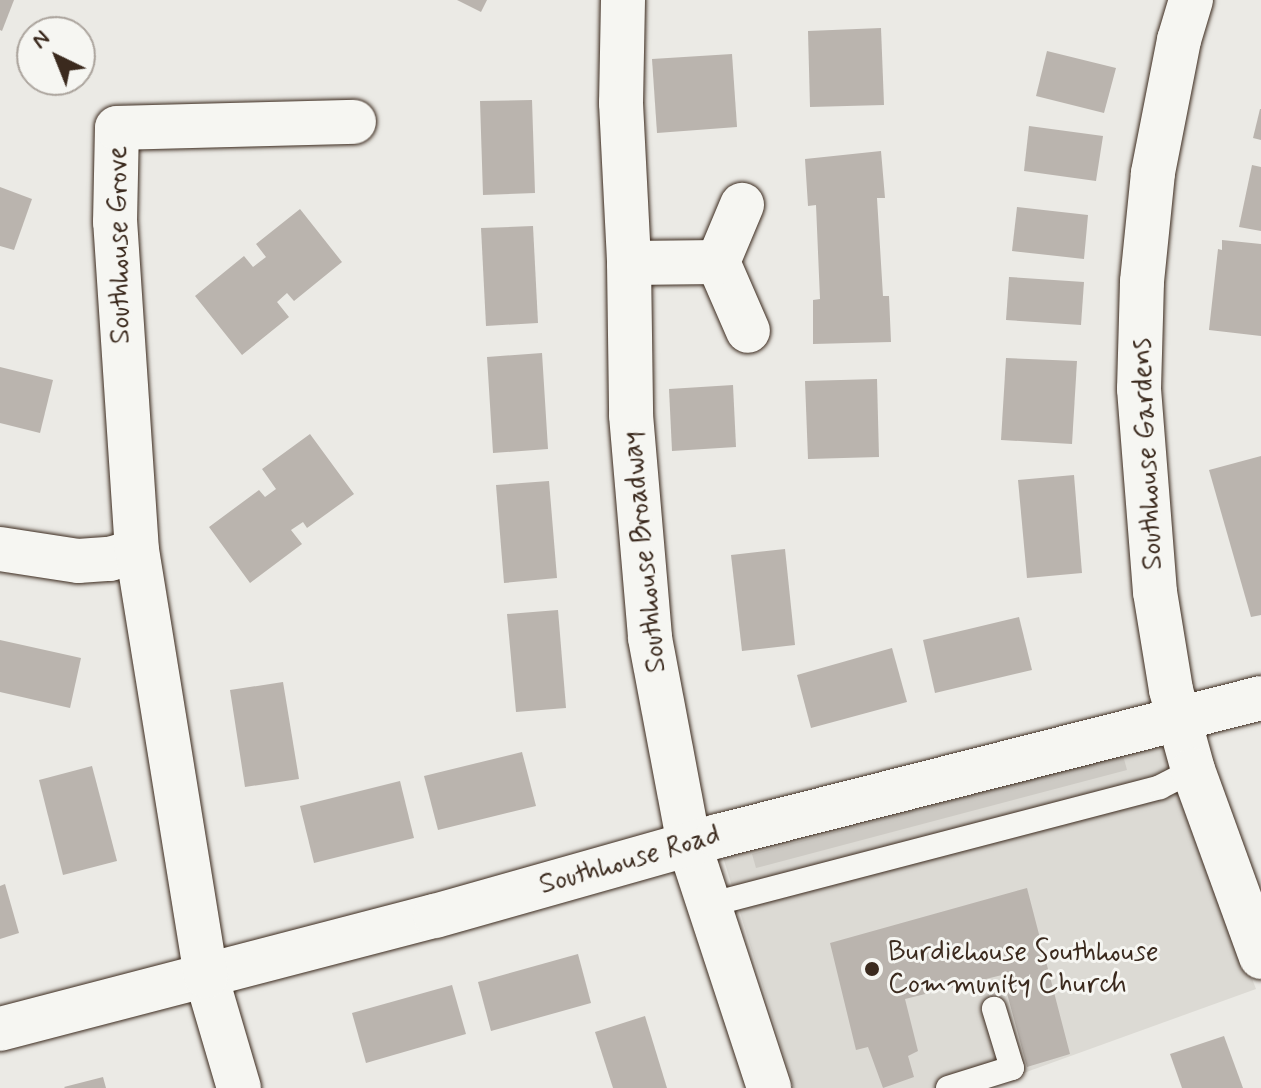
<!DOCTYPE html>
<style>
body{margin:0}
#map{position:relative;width:1261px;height:1088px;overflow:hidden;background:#ebeae5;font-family:Mynerve,sans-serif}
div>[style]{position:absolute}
.built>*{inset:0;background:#dcdad4}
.green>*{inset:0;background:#cdcac4}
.building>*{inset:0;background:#bab4ae}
.roads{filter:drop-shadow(0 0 2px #3b2a1e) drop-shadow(0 0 2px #3b2a1e)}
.lane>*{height:24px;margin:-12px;padding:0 12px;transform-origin:12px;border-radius:12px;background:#f6f6f2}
.street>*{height:44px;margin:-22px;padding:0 22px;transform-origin:22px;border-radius:22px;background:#f6f6f2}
.dots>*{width:22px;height:22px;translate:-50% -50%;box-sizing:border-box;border:4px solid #f6f6f2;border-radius:50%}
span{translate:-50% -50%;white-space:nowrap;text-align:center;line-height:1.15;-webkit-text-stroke:6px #f6f6f2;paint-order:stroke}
.street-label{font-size:28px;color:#3b2a1e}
.poi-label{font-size:28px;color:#3b2a1e}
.left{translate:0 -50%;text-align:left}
.north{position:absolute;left:16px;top:16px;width:80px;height:80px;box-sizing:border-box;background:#f6f6f2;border:2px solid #aba49d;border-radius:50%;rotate:317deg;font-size:22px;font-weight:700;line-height:32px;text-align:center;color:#3b2a1e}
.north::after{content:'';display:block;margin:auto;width:28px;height:36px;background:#3b2a1e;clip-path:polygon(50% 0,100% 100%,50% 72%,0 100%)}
</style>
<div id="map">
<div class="built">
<i style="clip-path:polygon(1160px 736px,1256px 989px,982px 1088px,794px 1088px,723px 857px)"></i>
</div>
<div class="green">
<i style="clip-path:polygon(1123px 755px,1127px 770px,756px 868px,752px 854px)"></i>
</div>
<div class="building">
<i style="clip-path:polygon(0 0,14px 0,2px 31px,0 30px)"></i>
<i style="clip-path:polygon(457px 0,487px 0,481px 12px)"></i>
<i style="clip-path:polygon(881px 28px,884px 105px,810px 107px,808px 31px)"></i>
<i style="clip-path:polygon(1047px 51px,1116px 68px,1104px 113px,1036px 96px)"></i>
<i style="clip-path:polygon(732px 54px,737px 127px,657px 133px,652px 59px)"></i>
<i style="clip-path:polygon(532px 100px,535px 193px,483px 195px,480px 101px)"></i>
<i style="clip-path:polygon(1260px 109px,1261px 109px,1261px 140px,1253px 138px)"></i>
<i style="clip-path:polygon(1029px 126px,1103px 136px,1096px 181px,1024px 171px)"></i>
<i style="clip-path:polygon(881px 151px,885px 198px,877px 198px,883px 296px,889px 296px,891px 342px,813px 344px,813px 300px,820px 299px,816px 205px,808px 206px,805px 159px)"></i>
<i style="clip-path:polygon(1252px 165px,1261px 167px,1261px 231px,1239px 227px)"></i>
<i style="clip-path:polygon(0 187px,32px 199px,14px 250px,0 246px)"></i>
<i style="clip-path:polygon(1017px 207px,1088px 215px,1084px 259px,1012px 251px)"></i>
<i style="clip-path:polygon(300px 209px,342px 262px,294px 301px,287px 293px,277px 302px,289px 317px,242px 355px,195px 296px,244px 256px,253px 267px,266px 257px,256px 244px)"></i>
<i style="clip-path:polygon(533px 226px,538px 323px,486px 326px,481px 228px)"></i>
<i style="clip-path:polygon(1222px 240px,1261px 244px,1261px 336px,1209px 330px,1218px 249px,1222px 250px)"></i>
<i style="clip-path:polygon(1009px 277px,1084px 282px,1081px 325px,1006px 320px)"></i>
<i style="clip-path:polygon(542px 353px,548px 449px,493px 453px,487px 357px)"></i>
<i style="clip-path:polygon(1006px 358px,1077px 361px,1072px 444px,1001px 440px)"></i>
<i style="clip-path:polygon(0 367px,53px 380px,40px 433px,0 423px)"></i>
<i style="clip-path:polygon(877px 379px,879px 457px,808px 459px,805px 381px)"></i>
<i style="clip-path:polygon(733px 385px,736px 447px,672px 451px,669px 389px)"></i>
<i style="clip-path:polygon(310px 434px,354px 494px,307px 528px,303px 522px,291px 530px,302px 544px,250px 583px,209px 527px,259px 490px,265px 497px,276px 489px,262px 469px)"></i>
<i style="clip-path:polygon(1261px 456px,1261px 615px,1251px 617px,1209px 470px)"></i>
<i style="clip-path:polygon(1074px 475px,1082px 573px,1027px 578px,1018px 480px)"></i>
<i style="clip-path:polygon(549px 481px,557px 578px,504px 583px,496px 485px)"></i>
<i style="clip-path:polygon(785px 549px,795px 645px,742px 651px,731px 555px)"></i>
<i style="clip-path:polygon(558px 610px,566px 708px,516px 712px,507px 614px)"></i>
<i style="clip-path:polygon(1019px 617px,1032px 670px,935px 693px,923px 640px)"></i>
<i style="clip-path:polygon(0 640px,81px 658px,70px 708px,0 692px)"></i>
<i style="clip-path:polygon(892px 648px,907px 702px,811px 728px,797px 675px)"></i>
<i style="clip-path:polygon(283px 682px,299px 779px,245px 787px,230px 690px)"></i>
<i style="clip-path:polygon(522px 752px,536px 806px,438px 830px,424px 776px)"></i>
<i style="clip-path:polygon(92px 766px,117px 861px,63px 875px,39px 780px)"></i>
<i style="clip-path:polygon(400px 781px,414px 838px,314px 863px,300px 806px)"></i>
<i style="clip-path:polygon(5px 884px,19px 933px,0 939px,0 886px)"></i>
<i style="clip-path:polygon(1027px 888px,1070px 1054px,1027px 1067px,1002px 975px,905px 999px,918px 1051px,908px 1056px,914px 1077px,883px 1088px,868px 1047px,856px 1050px,830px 943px)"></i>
<i style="clip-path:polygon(578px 954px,591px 1003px,491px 1031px,478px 982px)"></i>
<i style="clip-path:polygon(452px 985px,466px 1034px,366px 1063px,352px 1013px)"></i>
<i style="clip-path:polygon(645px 1016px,667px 1088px,613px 1088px,595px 1032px)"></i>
<i style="clip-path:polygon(1224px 1036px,1243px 1088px,1182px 1088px,1170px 1054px)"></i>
<i style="clip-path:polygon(103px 1077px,106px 1088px,65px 1088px,64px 1087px)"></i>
</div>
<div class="roads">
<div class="lane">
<i style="left:708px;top:905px;width:467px;rotate:-14.6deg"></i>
<i style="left:1160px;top:787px;width:37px;rotate:-27deg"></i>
<i style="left:948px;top:1088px;width:67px;rotate:-17.4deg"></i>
<i style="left:1012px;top:1068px;width:62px;rotate:-107deg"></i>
</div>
<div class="street">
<i style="left:623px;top:0;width:103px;rotate:91.1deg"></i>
<i style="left:621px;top:103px;width:160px;rotate:87.1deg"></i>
<i style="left:629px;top:263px;width:152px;rotate:89.2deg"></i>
<i style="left:631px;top:415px;width:224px;rotate:85.1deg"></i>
<i style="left:650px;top:638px;width:210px;rotate:79.3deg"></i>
<i style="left:689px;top:844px;width:257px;rotate:71.8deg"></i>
<i style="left:1191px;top:0;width:42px;rotate:106.7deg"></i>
<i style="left:1179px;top:40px;width:136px;rotate:101.1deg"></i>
<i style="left:1153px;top:173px;width:110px;rotate:95.8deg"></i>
<i style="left:1142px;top:282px;width:107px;rotate:91.6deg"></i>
<i style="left:1139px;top:389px;width:204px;rotate:85.5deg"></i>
<i style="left:1155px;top:592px;width:99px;rotate:80.7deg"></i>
<i style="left:1171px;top:690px;width:83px;rotate:74.6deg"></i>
<i style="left:1193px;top:770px;width:199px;rotate:70deg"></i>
<i style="left:718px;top:262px;width:75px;rotate:66.5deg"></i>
<i style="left:629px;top:263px;width:89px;rotate:-0.6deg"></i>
<i style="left:718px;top:262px;width:62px;rotate:-67.2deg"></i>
<i style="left:0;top:549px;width:79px;rotate:8.7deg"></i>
<i style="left:78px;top:561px;width:32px;rotate:-4deg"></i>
<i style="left:110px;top:559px;width:28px;rotate:-17deg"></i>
<i style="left:0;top:1029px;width:449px;rotate:-14.6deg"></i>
<i style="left:435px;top:916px;width:294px;rotate:-15.8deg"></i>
<i style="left:718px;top:836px;width:560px;rotate:-14.26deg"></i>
<i style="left:239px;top:1088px;width:117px;rotate:-106.4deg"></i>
<i style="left:206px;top:976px;width:431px;rotate:-99.2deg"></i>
<i style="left:137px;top:551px;width:330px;rotate:-93.8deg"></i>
<i style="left:115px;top:222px;width:94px;rotate:-88.8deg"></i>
<i style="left:117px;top:128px;width:237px;rotate:-1.5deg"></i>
</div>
</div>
<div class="dots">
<i style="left:872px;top:969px;background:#3b2a1e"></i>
</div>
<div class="street-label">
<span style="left:120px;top:245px;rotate:-91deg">Southhouse Grove</span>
<span style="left:1148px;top:454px;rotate:-93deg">Southhouse Gardens</span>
<span style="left:645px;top:552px;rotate:-96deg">Southhouse Broadway</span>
<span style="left:630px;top:861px;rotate:-16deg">Southhouse Road</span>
</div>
<div class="poi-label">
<span class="left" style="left:888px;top:969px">Burdiehouse Southhouse<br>Community Church</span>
</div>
<div class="north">N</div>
</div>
